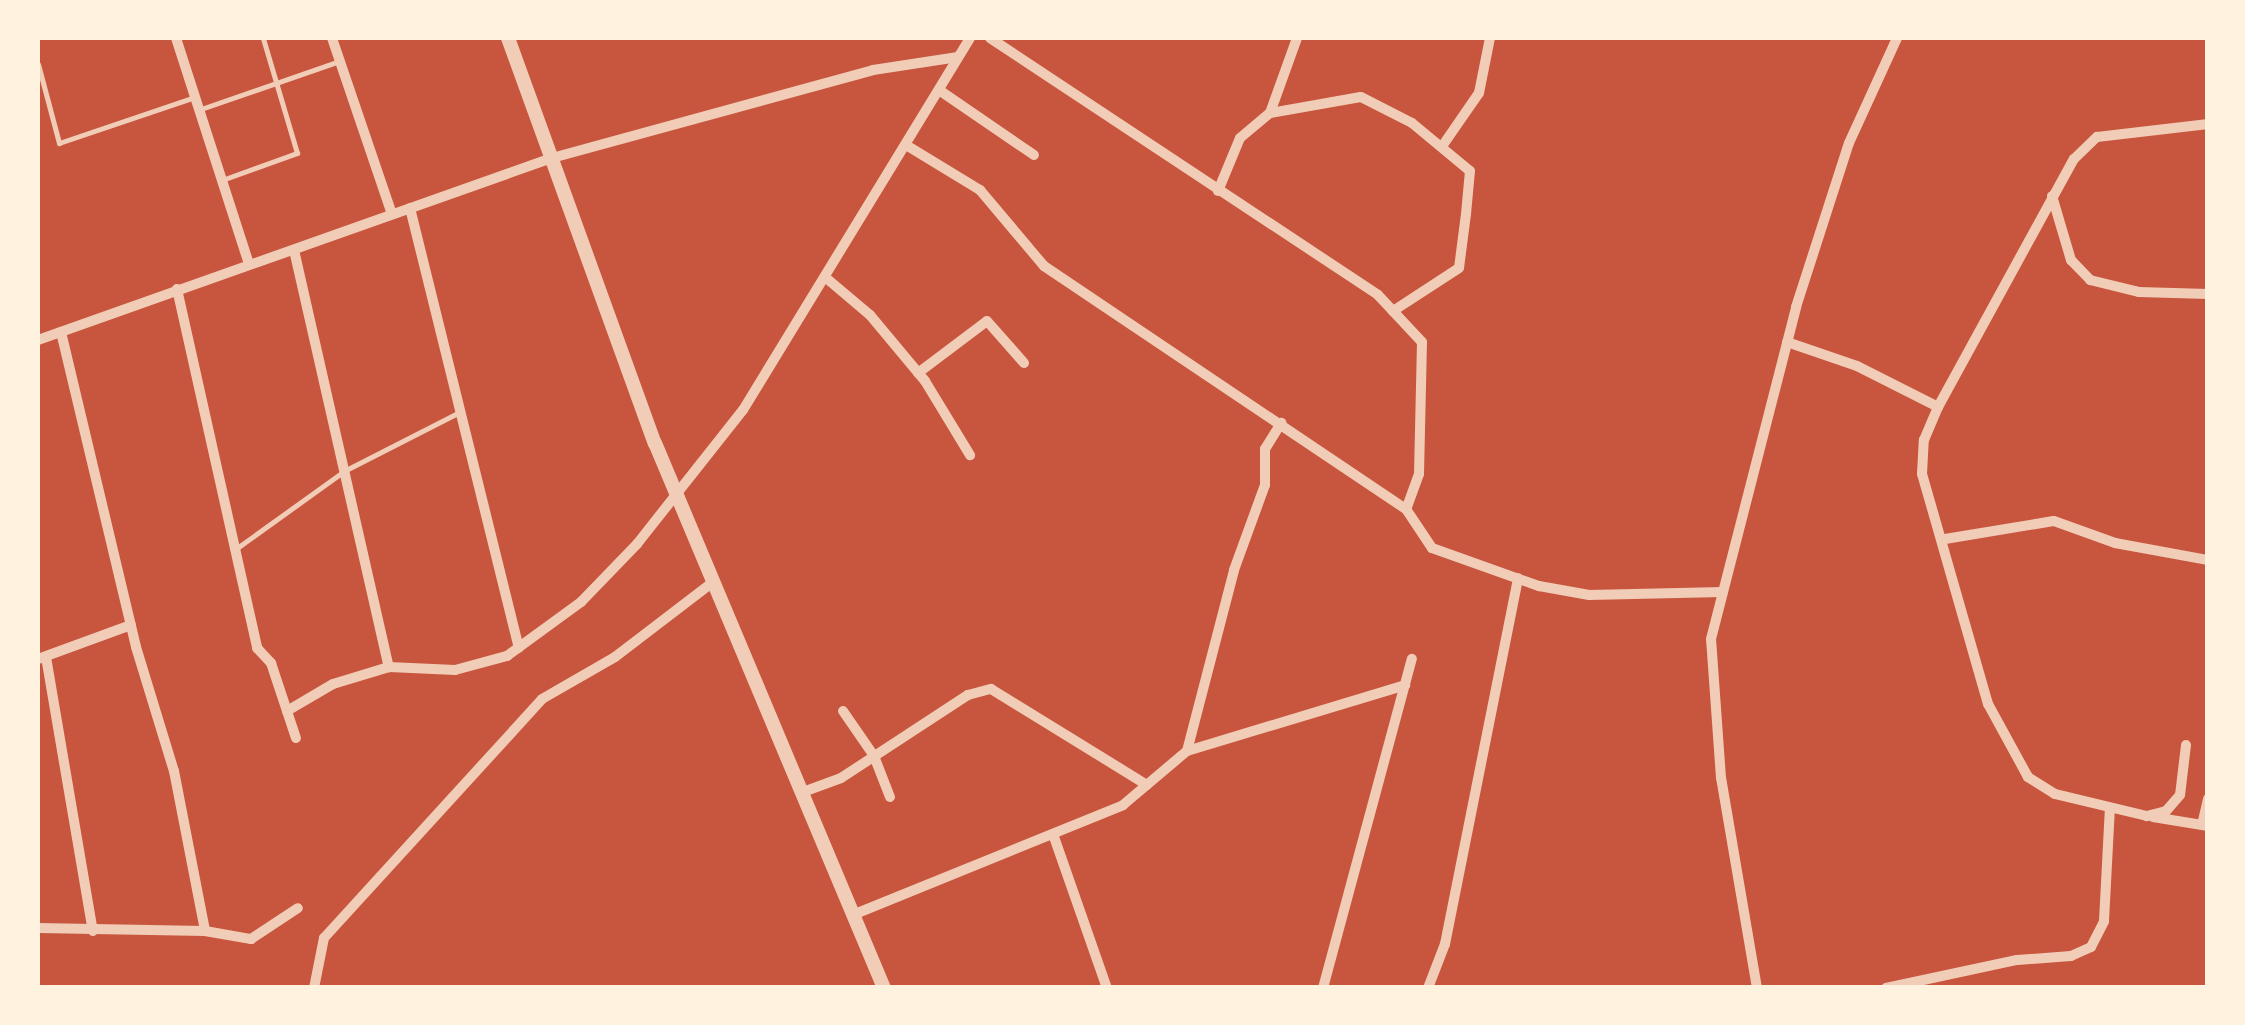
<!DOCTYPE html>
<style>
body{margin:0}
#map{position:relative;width:2245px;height:1025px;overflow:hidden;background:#c8553d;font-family:"Work Sans",sans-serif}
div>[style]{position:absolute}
.service>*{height:5px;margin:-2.5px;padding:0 2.5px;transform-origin:2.5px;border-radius:2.5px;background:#f1ccb7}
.minor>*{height:10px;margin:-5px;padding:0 5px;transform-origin:5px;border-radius:5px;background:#f1ccb7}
.tertiary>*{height:14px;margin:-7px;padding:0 7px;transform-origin:7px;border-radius:7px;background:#f1ccb7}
span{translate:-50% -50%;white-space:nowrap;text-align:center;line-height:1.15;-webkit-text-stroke:10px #fff3e0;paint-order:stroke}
.frame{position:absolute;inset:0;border:40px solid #fff3e0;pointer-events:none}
</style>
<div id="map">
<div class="service">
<i style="left:38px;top:64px;width:82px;rotate:75.1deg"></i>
<i style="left:59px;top:143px;width:140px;rotate:-18.7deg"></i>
<i style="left:201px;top:109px;width:147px;rotate:-19.1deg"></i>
<i style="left:222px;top:180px;width:80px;rotate:-19.8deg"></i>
<i style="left:297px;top:153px;width:120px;rotate:-106.5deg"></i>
<i style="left:237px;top:548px;width:132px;rotate:-35.7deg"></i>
<i style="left:344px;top:471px;width:132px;rotate:-27deg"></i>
</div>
<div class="minor">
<i style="left:176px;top:38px;width:237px;rotate:72.1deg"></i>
<i style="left:332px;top:38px;width:186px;rotate:71.2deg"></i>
<i style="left:990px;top:38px;width:465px;rotate:33.5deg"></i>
<i style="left:1378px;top:295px;width:64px;rotate:46.9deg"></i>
<i style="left:1422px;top:342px;width:132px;rotate:91.3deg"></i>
<i style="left:1419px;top:474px;width:37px;rotate:110deg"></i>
<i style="left:1406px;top:509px;width:47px;rotate:56.3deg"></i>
<i style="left:1432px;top:548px;width:114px;rotate:19.6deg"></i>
<i style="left:1539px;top:586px;width:51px;rotate:10.2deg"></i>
<i style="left:1589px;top:595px;width:134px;rotate:-1.3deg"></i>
<i style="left:939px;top:90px;width:115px;rotate:34.4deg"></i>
<i style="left:1270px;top:113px;width:80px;rotate:-70.2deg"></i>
<i style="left:906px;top:145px;width:87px;rotate:31.3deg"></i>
<i style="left:980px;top:190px;width:99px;rotate:49.9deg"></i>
<i style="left:1044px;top:266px;width:436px;rotate:33.9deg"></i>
<i style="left:1443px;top:145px;width:63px;rotate:-55.3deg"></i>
<i style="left:1479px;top:93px;width:56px;rotate:-78.7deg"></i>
<i style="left:1218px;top:191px;width:57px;rotate:-67.5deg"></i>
<i style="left:1240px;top:138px;width:39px;rotate:-40deg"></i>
<i style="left:1270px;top:113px;width:92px;rotate:-10deg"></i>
<i style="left:1361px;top:97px;width:57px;rotate:27deg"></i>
<i style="left:1412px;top:123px;width:75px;rotate:39.6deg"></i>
<i style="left:1470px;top:171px;width:43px;rotate:95.3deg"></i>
<i style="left:1466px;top:214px;width:54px;rotate:97.4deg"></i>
<i style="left:1459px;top:268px;width:79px;rotate:146.9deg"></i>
<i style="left:2052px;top:196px;width:67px;rotate:73.5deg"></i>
<i style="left:2071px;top:260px;width:28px;rotate:46deg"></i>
<i style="left:2090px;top:280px;width:50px;rotate:13.8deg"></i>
<i style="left:2139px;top:292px;width:69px;rotate:1.7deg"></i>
<i style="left:410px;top:208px;width:453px;rotate:76.1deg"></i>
<i style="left:294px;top:250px;width:428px;rotate:77.2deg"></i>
<i style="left:825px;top:277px;width:59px;rotate:40.2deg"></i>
<i style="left:870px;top:315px;width:86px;rotate:50.2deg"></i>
<i style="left:925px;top:381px;width:87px;rotate:58.7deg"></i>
<i style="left:177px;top:289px;width:368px;rotate:77.4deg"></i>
<i style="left:257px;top:648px;width:21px;rotate:47deg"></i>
<i style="left:271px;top:663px;width:79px;rotate:71.6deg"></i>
<i style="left:61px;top:332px;width:324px;rotate:76.6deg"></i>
<i style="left:136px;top:647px;width:130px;rotate:73deg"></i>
<i style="left:174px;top:771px;width:163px;rotate:79deg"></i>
<i style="left:38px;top:340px;width:545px;rotate:-19.5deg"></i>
<i style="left:552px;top:158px;width:333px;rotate:-15.3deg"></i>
<i style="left:873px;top:70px;width:86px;rotate:-8.7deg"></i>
<i style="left:1787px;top:342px;width:74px;rotate:18.9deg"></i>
<i style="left:1857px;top:366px;width:91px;rotate:26.8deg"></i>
<i style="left:918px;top:373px;width:86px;rotate:-37deg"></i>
<i style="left:987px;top:321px;width:56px;rotate:48.6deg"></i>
<i style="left:1945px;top:539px;width:110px;rotate:-9.4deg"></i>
<i style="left:2054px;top:521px;width:65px;rotate:19.8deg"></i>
<i style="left:2115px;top:543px;width:95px;rotate:10.4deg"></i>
<i style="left:46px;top:657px;width:278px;rotate:80.3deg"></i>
<i style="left:38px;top:659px;width:99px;rotate:-20.1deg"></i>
<i style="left:287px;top:711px;width:53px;rotate:-30.4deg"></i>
<i style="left:333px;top:684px;width:59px;rotate:-16.9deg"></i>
<i style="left:389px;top:667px;width:66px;rotate:2.6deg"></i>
<i style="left:455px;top:670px;width:54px;rotate:-15.1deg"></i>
<i style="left:507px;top:656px;width:92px;rotate:-36.1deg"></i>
<i style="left:581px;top:602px;width:81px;rotate:-46deg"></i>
<i style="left:637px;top:544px;width:171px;rotate:-51.7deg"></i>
<i style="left:743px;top:410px;width:436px;rotate:-58.6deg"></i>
<i style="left:843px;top:711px;width:55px;rotate:55.4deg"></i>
<i style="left:874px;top:756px;width:44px;rotate:68.7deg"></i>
<i style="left:2186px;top:745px;width:50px;rotate:96.8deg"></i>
<i style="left:2180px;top:795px;width:21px;rotate:131deg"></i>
<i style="left:2166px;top:811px;width:20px;rotate:165deg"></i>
<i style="left:2147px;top:816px;width:95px;rotate:-166.6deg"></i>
<i style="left:2055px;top:794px;width:32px;rotate:-148deg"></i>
<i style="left:2028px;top:777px;width:83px;rotate:-118.7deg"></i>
<i style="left:1988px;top:704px;width:239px;rotate:-106deg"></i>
<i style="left:1922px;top:474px;width:34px;rotate:-87deg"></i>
<i style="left:1924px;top:440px;width:36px;rotate:-67deg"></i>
<i style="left:1938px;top:407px;width:283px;rotate:-61.3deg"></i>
<i style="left:2074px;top:159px;width:32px;rotate:-44deg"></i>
<i style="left:2097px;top:137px;width:112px;rotate:-6.7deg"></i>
<i style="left:1187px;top:751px;width:187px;rotate:-75.4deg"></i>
<i style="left:1234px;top:570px;width:90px;rotate:-70deg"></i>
<i style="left:1265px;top:485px;width:36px;rotate:-90deg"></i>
<i style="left:1265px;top:449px;width:31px;rotate:-58deg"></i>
<i style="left:803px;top:792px;width:40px;rotate:-20.2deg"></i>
<i style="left:841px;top:778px;width:152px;rotate:-33.2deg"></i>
<i style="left:968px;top:695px;width:24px;rotate:-15deg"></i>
<i style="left:991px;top:689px;width:183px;rotate:31.6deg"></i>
<i style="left:2153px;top:817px;width:56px;rotate:9.3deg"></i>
<i style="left:2202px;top:825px;width:27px;rotate:-77deg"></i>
<i style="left:1053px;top:834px;width:163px;rotate:70.7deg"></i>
<i style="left:855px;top:914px;width:289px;rotate:-22.1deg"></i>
<i style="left:1123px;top:805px;width:84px;rotate:-40.2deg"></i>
<i style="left:1187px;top:751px;width:228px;rotate:-16.8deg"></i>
<i style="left:38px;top:928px;width:167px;rotate:1deg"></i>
<i style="left:205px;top:931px;width:47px;rotate:9.9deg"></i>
<i style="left:251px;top:939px;width:56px;rotate:-33.4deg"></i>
<i style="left:314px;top:988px;width:51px;rotate:-78.7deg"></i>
<i style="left:324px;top:938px;width:323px;rotate:-47.6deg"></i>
<i style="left:542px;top:699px;width:84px;rotate:-29.9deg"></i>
<i style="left:615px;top:657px;width:123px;rotate:-37.4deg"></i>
<i style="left:1323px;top:988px;width:341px;rotate:-74.9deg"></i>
<i style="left:1428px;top:988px;width:47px;rotate:-68.9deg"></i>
<i style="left:1445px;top:944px;width:373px;rotate:-78.7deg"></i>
<i style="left:1757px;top:988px;width:213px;rotate:-99.7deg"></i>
<i style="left:1721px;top:778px;width:139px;rotate:-94.1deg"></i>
<i style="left:1711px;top:639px;width:343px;rotate:-75.6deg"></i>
<i style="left:1796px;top:307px;width:172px;rotate:-72.1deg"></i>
<i style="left:1849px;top:143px;width:115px;rotate:-65.4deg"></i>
<i style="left:1886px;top:988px;width:134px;rotate:-12.1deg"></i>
<i style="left:2017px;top:960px;width:54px;rotate:-4.2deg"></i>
<i style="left:2071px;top:956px;width:22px;rotate:-24deg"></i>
<i style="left:2091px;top:947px;width:29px;rotate:-63deg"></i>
<i style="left:2104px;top:921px;width:113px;rotate:-87deg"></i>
</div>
<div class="tertiary">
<i style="left:508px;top:38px;width:431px;rotate:70.1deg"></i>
<i style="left:655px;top:443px;width:591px;rotate:67.21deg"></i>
</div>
<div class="frame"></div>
</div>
